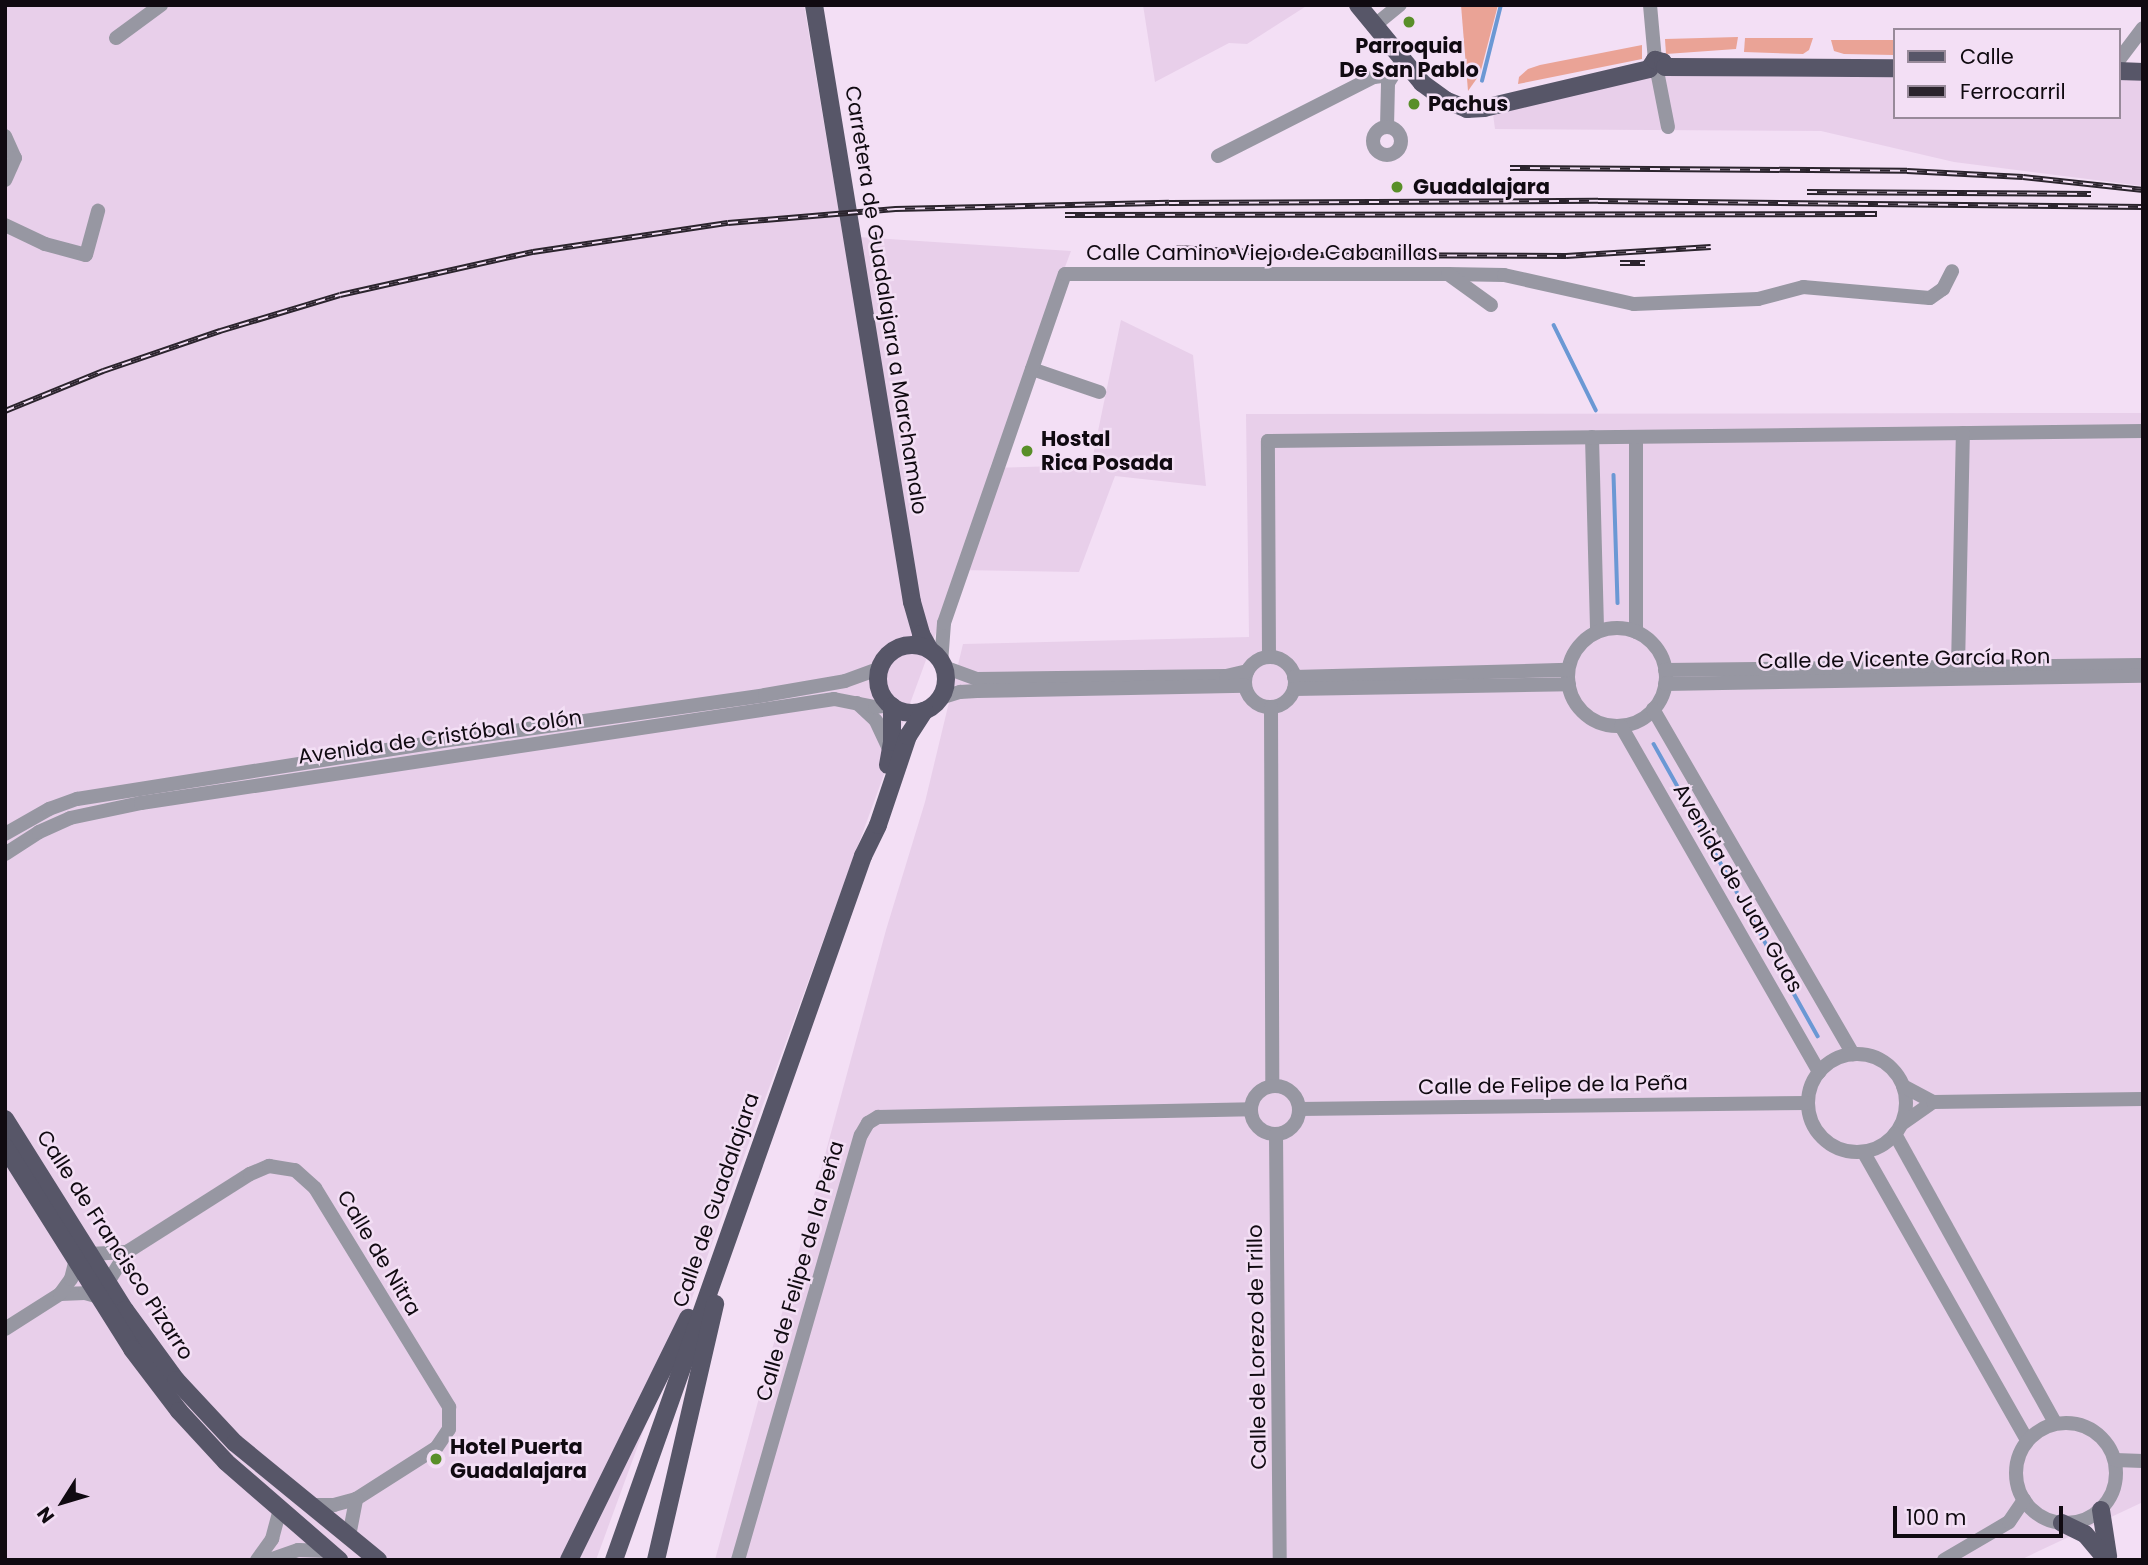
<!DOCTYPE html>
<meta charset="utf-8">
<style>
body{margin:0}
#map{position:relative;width:2148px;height:1565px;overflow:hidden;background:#f3dff5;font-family:Poppins,sans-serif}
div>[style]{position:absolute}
.built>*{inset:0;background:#e8cfea}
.green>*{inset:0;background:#eaa396}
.stream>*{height:3.5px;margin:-1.75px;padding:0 1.75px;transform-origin:1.75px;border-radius:1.75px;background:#6b98d4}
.minor>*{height:14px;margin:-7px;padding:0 7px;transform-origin:7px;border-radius:7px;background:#9797a2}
.minor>.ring{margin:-7px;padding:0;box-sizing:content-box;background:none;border:14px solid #9797a2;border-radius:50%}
.major>*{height:18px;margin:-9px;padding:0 9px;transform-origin:9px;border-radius:9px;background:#575668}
.major>.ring{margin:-9px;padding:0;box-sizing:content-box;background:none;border:18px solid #575668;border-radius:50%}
.rail>*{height:6px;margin-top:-3px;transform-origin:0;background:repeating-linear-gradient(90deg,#f3dff5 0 10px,#2b242d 0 20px);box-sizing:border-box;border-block:2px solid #2b242d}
.dots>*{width:19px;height:19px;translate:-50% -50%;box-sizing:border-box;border:4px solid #f3dff5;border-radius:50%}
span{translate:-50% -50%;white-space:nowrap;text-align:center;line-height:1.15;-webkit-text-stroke:5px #f3dff5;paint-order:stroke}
.poi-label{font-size:21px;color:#100a11;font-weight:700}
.left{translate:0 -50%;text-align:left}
.street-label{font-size:21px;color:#100a11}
.frame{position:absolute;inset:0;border:7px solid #100a11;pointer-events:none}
.legend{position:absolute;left:1893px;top:28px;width:228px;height:91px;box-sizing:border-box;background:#f3dff5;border:2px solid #988a9a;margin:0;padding:9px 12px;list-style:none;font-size:21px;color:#100a11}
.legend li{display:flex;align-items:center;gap:14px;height:35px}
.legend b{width:35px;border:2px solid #988a9a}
.north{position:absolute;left:28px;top:1467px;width:70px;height:70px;-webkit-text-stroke:5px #f3dff5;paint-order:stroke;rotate:233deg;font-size:19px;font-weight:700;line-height:28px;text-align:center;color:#100a11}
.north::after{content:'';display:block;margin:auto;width:24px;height:32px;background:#100a11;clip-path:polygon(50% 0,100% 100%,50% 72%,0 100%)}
.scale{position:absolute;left:1893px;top:1506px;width:170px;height:32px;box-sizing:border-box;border:4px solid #100a11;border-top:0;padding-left:9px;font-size:21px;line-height:24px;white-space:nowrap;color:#100a11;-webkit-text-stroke:5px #f3dff5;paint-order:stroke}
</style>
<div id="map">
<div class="built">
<i style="clip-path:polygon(5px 5px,804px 5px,843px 236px,1071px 251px,990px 468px,1091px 465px,1121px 320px,1193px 355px,1206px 486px,1115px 476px,1079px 572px,959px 570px,596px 1560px,5px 1560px)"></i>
<i style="clip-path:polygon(1143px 5px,1308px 5px,1247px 44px,1229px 43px,1155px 82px)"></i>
<i style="clip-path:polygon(1662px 67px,1894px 70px,1894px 117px,2118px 117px,2118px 72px,2143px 73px,2143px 186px,1954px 162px,1821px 131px,1495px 129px,1493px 114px)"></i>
<i style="clip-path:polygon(2143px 413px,2143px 1502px,2020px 1560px,715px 1560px,886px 930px,925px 802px,963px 644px,1249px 637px,1246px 414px)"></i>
</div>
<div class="green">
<i style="clip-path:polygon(1461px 5px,1498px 5px,1480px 74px,1468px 91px)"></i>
<i style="clip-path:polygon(1738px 37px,1736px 49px,1666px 54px,1665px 39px)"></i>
<i style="clip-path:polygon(1745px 38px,1813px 38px,1809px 50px,1803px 54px,1744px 52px)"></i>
<i style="clip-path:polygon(1831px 40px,1894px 40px,1894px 55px,1844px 54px,1834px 51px)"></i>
<i style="clip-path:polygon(1642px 45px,1642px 59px,1518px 84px,1519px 77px,1528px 69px,1540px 65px)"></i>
</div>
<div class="stream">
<i style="left:1482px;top:81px;width:78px;rotate:-76deg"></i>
<i style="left:1554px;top:325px;width:95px;rotate:63.7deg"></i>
<i style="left:1614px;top:475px;width:128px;rotate:88.2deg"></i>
<i style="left:1654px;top:744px;width:335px;rotate:60.7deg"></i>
</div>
<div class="minor">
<i style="left:1650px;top:5px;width:55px;rotate:84.8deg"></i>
<i style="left:1375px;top:25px;width:32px;rotate:-39deg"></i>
<i style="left:116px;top:38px;width:56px;rotate:-36.3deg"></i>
<i style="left:2118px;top:61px;width:41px;rotate:-52.9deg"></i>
<i style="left:1658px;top:76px;width:52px;rotate:78.9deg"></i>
<i style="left:1387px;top:127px;width:44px;rotate:-88.7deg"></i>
<i style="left:1388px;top:83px;width:26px;rotate:-58deg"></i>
<i class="ring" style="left:1373px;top:127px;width:14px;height:14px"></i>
<i style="left:5px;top:136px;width:24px;rotate:66deg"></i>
<i style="left:15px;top:158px;width:24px;rotate:114deg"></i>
<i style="left:1218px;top:156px;width:175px;rotate:-26.9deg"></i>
<i style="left:1374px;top:77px;width:16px;rotate:-7deg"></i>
<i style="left:5px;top:225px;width:44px;rotate:25.4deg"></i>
<i style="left:45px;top:244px;width:42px;rotate:15deg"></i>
<i style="left:86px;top:255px;width:46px;rotate:-74.7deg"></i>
<i style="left:1448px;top:274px;width:56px;rotate:1deg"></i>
<i style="left:1504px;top:275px;width:133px;rotate:12.6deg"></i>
<i style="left:1634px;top:304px;width:124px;rotate:-2.3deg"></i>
<i style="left:1758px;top:299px;width:47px;rotate:-14.9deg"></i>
<i style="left:1803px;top:287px;width:127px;rotate:5deg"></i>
<i style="left:1930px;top:298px;width:16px;rotate:-35deg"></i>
<i style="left:1943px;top:289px;width:20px;rotate:-63deg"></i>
<i style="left:1032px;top:369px;width:71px;rotate:18.9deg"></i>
<i style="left:1592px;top:437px;width:195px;rotate:88.5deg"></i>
<i style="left:1636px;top:437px;width:195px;rotate:90deg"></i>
<i class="ring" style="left:1568px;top:628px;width:84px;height:84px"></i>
<i style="left:1269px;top:657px;width:216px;rotate:-90.3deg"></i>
<i style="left:1268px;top:441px;width:875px;rotate:-0.65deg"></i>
<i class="ring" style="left:1245px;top:657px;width:36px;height:36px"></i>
<i style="left:941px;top:663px;width:40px;rotate:-85.7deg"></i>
<i style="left:944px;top:623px;width:369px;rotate:-70.9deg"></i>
<i style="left:1065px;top:274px;width:383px"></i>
<i style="left:1448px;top:274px;width:53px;rotate:35.8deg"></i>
<i style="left:944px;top:667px;width:35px;rotate:20deg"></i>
<i style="left:977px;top:679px;width:249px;rotate:-0.7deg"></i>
<i style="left:1226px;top:676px;width:22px;rotate:-13deg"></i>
<i style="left:1958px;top:667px;width:234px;rotate:-88.8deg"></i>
<i style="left:1665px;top:670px;width:478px;rotate:-0.6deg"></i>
<i style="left:1294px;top:677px;width:274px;rotate:-1.5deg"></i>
<i style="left:1665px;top:684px;width:478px;rotate:-1deg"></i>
<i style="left:1294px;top:689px;width:275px;rotate:-1deg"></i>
<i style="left:940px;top:698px;width:21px;rotate:-17deg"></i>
<i style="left:960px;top:692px;width:17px;rotate:-3deg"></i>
<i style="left:977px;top:691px;width:268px;rotate:-1.1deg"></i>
<i style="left:857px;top:703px;width:26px;rotate:43deg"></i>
<i style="left:876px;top:721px;width:31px;rotate:65deg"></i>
<i style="left:1271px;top:707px;width:379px;rotate:89.8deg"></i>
<i style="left:1653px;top:709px;width:399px;rotate:59.9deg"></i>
<i style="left:1621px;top:726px;width:399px;rotate:60.2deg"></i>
<i style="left:5px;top:834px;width:51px;rotate:-29.6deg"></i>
<i style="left:49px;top:809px;width:30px;rotate:-20deg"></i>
<i style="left:77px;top:799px;width:385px;rotate:-9deg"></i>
<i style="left:457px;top:739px;width:311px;rotate:-8.1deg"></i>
<i style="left:765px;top:695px;width:81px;rotate:-9.9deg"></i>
<i style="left:845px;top:681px;width:37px;rotate:-20deg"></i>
<i style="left:5px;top:854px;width:40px;rotate:-32.9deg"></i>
<i style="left:39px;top:832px;width:34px;rotate:-24deg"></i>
<i style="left:70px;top:818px;width:73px;rotate:-11.9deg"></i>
<i style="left:141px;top:803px;width:701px;rotate:-8.53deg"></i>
<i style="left:834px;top:699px;width:42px;rotate:11deg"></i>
<i style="left:875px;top:707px;width:16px;rotate:-7deg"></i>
<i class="ring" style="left:1808px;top:1054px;width:84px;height:84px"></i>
<i class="ring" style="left:1251px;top:1086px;width:34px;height:34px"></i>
<i style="left:1903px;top:1086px;width:34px;rotate:28deg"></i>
<i style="left:1933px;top:1102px;width:37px;rotate:145deg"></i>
<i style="left:1933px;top:1102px;width:210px;rotate:-0.8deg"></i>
<i style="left:1299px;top:1109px;width:508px;rotate:-0.68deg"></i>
<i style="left:1276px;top:1134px;width:426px;rotate:89.5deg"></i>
<i style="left:1895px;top:1134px;width:330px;rotate:61deg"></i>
<i style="left:1864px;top:1153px;width:330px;rotate:60.4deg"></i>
<i style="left:90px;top:1254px;width:37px;rotate:-3deg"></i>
<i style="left:108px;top:1282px;width:36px;rotate:-58deg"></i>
<i style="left:127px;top:1252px;width:146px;rotate:-32.4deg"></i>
<i style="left:250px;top:1174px;width:21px;rotate:-23deg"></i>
<i style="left:269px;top:1166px;width:26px;rotate:9deg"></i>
<i style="left:295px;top:1170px;width:27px;rotate:42deg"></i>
<i style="left:315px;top:1188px;width:257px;rotate:58.5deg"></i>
<i style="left:449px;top:1407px;width:22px;rotate:90deg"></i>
<i style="left:449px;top:1429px;width:23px;rotate:124deg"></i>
<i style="left:436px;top:1448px;width:95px;rotate:147.5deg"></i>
<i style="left:356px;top:1499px;width:23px;rotate:165deg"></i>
<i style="left:334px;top:1505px;width:22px;rotate:180deg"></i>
<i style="left:60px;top:1294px;width:25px;rotate:-2deg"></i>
<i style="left:85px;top:1293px;width:15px;rotate:16deg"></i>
<i style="left:5px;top:1329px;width:65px;rotate:-32.5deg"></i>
<i style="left:60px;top:1294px;width:19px;rotate:-54deg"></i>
<i style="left:71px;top:1279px;width:21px;rotate:-76deg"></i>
<i class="ring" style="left:2016px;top:1423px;width:86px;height:86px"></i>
<i style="left:2115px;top:1460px;width:28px;rotate:2deg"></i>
<i style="left:349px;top:1536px;width:38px;rotate:-79deg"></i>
<i style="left:257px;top:1560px;width:26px;rotate:-54deg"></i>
<i style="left:272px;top:1539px;width:30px;rotate:-75deg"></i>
<i style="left:269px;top:1560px;width:31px;rotate:-19deg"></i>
<i style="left:298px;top:1550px;width:30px;rotate:2deg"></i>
<i style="left:738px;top:1560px;width:442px;rotate:-73.9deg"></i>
<i style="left:861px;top:1135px;width:14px;rotate:-60deg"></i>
<i style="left:868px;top:1123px;width:12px;rotate:-31deg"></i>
<i style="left:878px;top:1117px;width:373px;rotate:-1.2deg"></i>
<i style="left:1944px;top:1560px;width:75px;rotate:-30.3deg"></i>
<i style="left:2009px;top:1522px;width:27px;rotate:-56deg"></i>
</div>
<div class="major">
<i style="left:814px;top:5px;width:605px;rotate:80.68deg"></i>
<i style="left:912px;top:602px;width:33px;rotate:74deg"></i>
<i style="left:921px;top:634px;width:18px;rotate:61deg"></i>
<i style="left:1358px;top:5px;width:101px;rotate:50.6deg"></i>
<i style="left:1422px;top:83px;width:29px;rotate:36deg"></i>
<i style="left:1445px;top:100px;width:24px;rotate:22deg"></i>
<i style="left:1467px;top:109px;width:17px;rotate:-3deg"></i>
<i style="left:1484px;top:108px;width:170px;rotate:-13.3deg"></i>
<i style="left:1649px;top:69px;width:11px;rotate:-56deg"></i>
<i style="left:1655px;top:60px;width:8px;rotate:14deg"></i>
<i style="left:1663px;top:62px;width:5px;rotate:68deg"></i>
<i style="left:1665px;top:67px;width:229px;rotate:0.3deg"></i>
<i style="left:2118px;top:71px;width:25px;rotate:2deg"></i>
<i class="ring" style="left:878px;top:645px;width:50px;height:50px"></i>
<i style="left:888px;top:765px;width:23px;rotate:-80deg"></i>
<i style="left:892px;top:742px;width:36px;rotate:-90deg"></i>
<i style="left:5px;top:1119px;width:226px;rotate:57.9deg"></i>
<i style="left:125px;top:1310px;width:87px;rotate:53.9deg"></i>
<i style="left:176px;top:1380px;width:86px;rotate:46.9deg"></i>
<i style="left:235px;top:1443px;width:185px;rotate:39.3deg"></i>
<i style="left:5px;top:1147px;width:239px;rotate:57.8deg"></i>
<i style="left:132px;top:1349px;width:78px;rotate:52.8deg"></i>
<i style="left:179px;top:1411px;width:69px;rotate:47.3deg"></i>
<i style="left:226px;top:1462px;width:150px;rotate:40.9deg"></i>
<i style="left:2101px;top:1510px;width:47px;rotate:81.3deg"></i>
<i style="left:2062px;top:1523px;width:25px;rotate:26deg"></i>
<i style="left:2085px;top:1534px;width:34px;rotate:50deg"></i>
<i style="left:569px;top:1560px;width:270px;rotate:-63.8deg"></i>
<i style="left:614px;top:1560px;width:747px;rotate:-70.52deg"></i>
<i style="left:863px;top:856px;width:34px;rotate:-64deg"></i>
<i style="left:878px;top:825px;width:94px;rotate:-71.4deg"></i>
<i style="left:908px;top:736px;width:30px;rotate:-57deg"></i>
<i style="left:656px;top:1560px;width:263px;rotate:-77deg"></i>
</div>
<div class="rail">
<i style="left:1510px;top:168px;width:397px;rotate:0.4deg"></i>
<i style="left:1907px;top:171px;width:116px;rotate:3deg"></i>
<i style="left:2023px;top:177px;width:121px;rotate:6.2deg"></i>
<i style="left:1807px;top:192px;width:284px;rotate:0.4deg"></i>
<i style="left:1065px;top:215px;width:812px;rotate:-0.07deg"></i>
<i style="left:1176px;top:248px;width:131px;rotate:3.1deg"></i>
<i style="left:1307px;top:255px;width:259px;rotate:0.2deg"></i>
<i style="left:1566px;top:256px;width:145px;rotate:-3.6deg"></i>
<i style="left:1620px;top:263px;width:25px"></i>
<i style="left:5px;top:411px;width:106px;rotate:-22.2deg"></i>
<i style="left:103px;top:371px;width:124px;rotate:-18.9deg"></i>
<i style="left:220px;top:331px;width:125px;rotate:-16.7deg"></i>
<i style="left:340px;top:295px;width:198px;rotate:-12.6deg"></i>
<i style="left:533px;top:252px;width:197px;rotate:-8.5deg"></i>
<i style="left:728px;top:223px;width:168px;rotate:-4.8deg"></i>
<i style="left:895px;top:209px;width:274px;rotate:-1.3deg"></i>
<i style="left:1169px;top:203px;width:429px;rotate:-0.3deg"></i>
<i style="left:1598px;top:201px;width:545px;rotate:0.63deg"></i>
</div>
<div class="dots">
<i style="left:1409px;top:22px;background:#598f29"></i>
<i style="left:1414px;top:104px;background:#598f29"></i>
<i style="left:1397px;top:187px;background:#598f29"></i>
<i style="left:1027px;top:451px;background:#598f29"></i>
<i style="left:436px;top:1459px;background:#598f29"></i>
</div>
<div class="poi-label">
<span style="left:1409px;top:58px">Parroquia<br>De San Pablo</span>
<span class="left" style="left:1428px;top:104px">Pachus</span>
<span class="left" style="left:1413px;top:187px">Guadalajara</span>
<span class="left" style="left:1041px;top:451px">Hostal<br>Rica Posada</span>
<span class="left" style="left:450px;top:1459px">Hotel Puerta<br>Guadalajara</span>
</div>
<div class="street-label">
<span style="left:1262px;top:253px">Calle Camino Viejo de Cabanillas</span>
<span style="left:886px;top:300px;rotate:81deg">Carretera de Guadalajara a Marchamalo</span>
<span style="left:1904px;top:659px;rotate:-1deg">Calle de Vicente García Ron</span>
<span style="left:440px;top:737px;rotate:-8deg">Avenida de Cristóbal Colón</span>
<span style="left:1738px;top:888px;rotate:60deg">Avenida de Juan Guas</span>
<span style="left:1553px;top:1085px;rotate:-1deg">Calle de Felipe de la Peña</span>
<span style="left:716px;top:1200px;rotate:-71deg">Calle de Guadalajara</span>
<span style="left:115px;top:1245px;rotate:57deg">Calle de Francisco Pizarro</span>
<span style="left:379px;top:1253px;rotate:59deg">Calle de Nitra</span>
<span style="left:800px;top:1271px;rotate:-74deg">Calle de Felipe de la Peña</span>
<span style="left:1257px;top:1347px;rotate:-91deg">Calle de Lorezo de Trillo</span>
</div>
<div class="frame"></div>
<ul class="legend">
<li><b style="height:9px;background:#575668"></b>Calle</li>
<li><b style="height:9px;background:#2b242d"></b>Ferrocarril</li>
</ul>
<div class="north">N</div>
<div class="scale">100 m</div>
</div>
